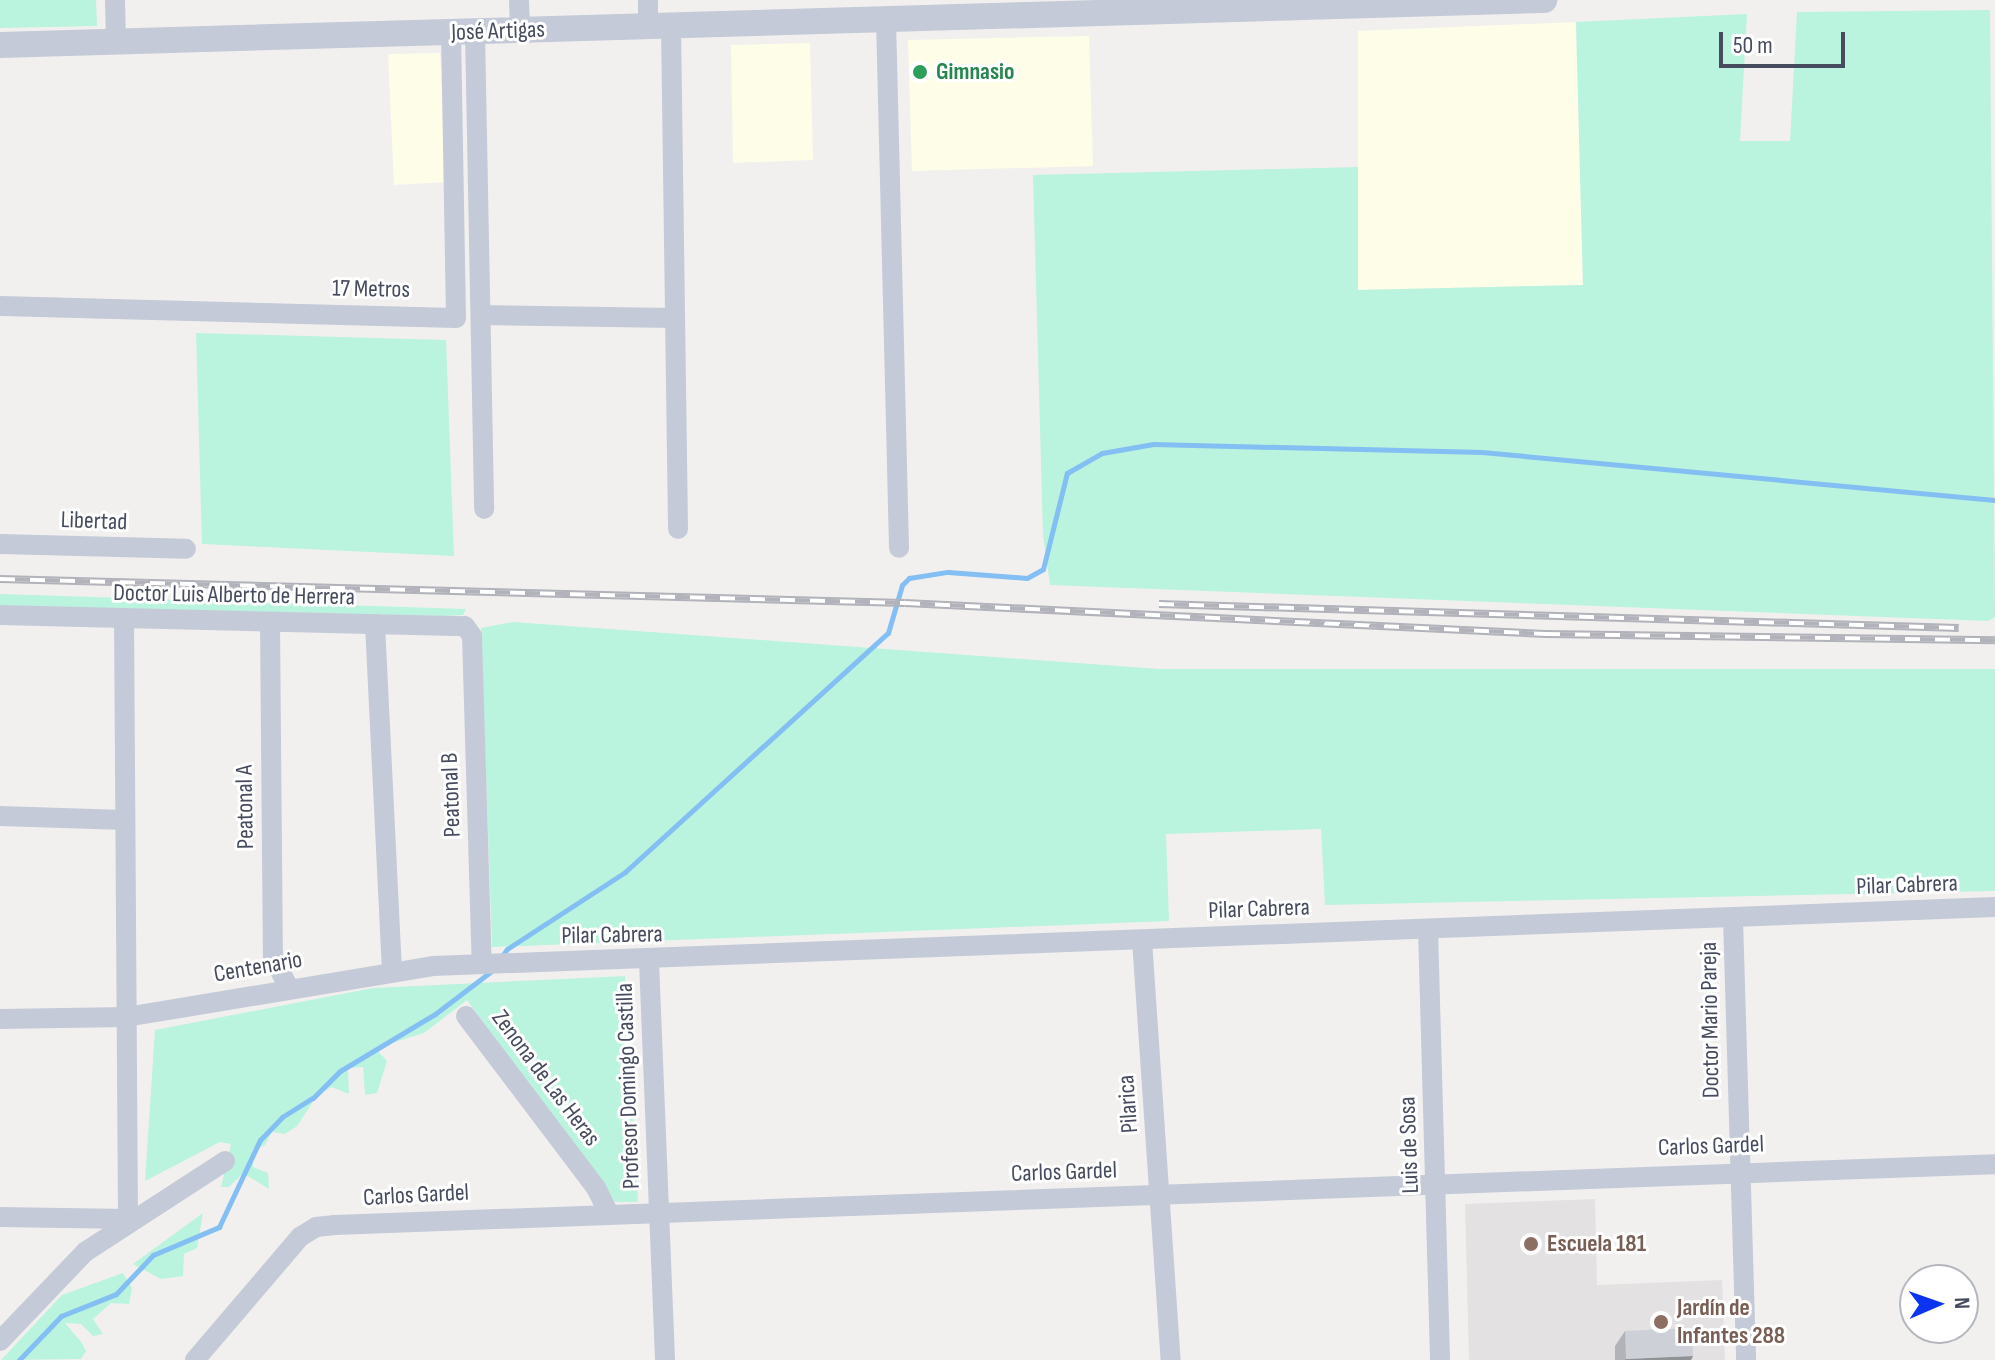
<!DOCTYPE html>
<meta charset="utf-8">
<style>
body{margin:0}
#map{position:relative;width:1995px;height:1360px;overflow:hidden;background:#f2f0ef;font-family:"Sofia Sans Condensed",sans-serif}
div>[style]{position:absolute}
.commercial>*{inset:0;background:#fdfde8}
.education>*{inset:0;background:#e3e1e1}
.green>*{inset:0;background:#baf3de}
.stream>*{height:5px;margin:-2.5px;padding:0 2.5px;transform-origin:2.5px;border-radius:2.5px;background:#84bff3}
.minor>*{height:20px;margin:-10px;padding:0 10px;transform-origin:10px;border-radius:10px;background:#c5cad8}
.tertiary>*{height:26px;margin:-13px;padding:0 13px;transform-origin:13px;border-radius:13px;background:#c5cad8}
.rail>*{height:8px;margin-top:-4px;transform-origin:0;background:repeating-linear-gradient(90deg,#fff 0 15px,#b1b2ba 0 30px);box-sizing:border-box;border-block:2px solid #b1b2ba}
.wall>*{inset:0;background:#b1b3b9}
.shaded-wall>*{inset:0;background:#909296}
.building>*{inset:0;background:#ced0d7}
.dots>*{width:22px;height:22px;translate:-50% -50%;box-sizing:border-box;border:4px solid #fff;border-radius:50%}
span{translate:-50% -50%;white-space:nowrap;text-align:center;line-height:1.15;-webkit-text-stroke:6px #fff;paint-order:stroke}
.street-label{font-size:24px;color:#464c5e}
.leisure-label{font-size:24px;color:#27864d;font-weight:700}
.left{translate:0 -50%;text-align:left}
.education-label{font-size:24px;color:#785e54;font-weight:700}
.north{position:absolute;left:1899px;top:1264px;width:80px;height:80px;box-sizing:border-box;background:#fff;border:2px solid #b5b7bf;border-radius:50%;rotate:88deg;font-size:22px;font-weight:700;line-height:32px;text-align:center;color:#464c5e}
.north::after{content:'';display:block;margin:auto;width:28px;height:36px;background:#0b34f0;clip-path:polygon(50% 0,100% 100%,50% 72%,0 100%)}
.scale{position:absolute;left:1719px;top:32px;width:126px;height:36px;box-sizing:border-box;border:4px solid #464c5e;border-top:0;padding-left:10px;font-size:24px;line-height:28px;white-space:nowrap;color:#464c5e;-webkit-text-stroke:6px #fff;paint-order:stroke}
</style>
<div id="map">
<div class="commercial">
<i style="clip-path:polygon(1576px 22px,1583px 285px,1358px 290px,1358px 31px)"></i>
<i style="clip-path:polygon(1089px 36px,1093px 166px,912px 171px,908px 40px)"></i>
<i style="clip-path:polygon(810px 43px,813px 160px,733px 163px,731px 45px)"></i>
<i style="clip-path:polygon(440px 53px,447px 182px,394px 185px,388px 54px)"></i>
</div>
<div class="education">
<i style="clip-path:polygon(1595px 1199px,1597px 1285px,1722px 1280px,1725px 1360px,1469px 1360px,1465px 1204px)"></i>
</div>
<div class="green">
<i style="clip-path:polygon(0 0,96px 0,97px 26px,0 28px)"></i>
<i style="clip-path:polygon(1990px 10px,1995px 617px,1988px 621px,1050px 585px,1043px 536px,1033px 175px,1358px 167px,1358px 290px,1583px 285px,1576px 22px,1747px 14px,1740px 141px,1790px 141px,1797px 12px)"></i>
<i style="clip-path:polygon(196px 333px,446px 340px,454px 556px,202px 544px)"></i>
<i style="clip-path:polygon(0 594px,466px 609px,463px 615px,445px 616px,0 606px)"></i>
<i style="clip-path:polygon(513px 622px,1159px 669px,1995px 669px,1995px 891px,1325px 905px,1321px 829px,1166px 834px,1169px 921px,492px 947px,481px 628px)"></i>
<i style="clip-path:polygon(625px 976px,638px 1202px,615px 1202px,467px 1000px,424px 1033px,375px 1048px,387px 1061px,377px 1093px,365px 1095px,363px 1067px,348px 1068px,349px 1094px,332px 1087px,318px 1094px,297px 1126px,285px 1134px,272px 1132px,265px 1145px,252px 1150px,253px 1167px,268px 1173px,269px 1189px,243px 1173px,229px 1187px,221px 1187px,231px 1144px,220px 1142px,145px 1181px,155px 1030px,373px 988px)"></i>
<i style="clip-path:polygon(203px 1213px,197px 1248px,184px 1254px,183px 1276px,161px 1279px,133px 1264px)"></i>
<i style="clip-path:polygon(123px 1273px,132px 1288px,129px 1304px,111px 1303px,93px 1319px,103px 1334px,93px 1336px,81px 1324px,65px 1323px,82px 1343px,86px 1351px,81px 1359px,1px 1360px,62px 1295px)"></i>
</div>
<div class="stream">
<i style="left:500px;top:959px;width:12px;rotate:-55deg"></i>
<i style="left:507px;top:949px;width:141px;rotate:-33.1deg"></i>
<i style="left:625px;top:872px;width:355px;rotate:-42.3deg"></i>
<i style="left:888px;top:633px;width:50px;rotate:-73.7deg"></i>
<i style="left:902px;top:585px;width:10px;rotate:-45deg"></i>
<i style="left:909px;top:578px;width:39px;rotate:-9deg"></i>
<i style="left:948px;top:572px;width:79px;rotate:4.3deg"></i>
<i style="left:1027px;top:578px;width:18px;rotate:-29deg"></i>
<i style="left:1043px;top:569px;width:99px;rotate:-76deg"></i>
<i style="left:1067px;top:473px;width:40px;rotate:-29.7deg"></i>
<i style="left:1102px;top:453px;width:52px;rotate:-10deg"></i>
<i style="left:1153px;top:444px;width:329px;rotate:1.4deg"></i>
<i style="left:1482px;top:452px;width:515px;rotate:5.35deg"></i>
<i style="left:19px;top:1360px;width:61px;rotate:-46.3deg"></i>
<i style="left:61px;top:1316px;width:59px;rotate:-21.8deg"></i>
<i style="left:116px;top:1294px;width:54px;rotate:-46.5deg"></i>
<i style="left:153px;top:1255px;width:72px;rotate:-23deg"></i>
<i style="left:219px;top:1227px;width:96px;rotate:-64.8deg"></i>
<i style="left:260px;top:1140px;width:32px;rotate:-46deg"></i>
<i style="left:282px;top:1117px;width:36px;rotate:-32deg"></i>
<i style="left:313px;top:1098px;width:38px;rotate:-45deg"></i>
<i style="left:340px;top:1071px;width:111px;rotate:-31deg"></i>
<i style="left:435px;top:1014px;width:73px;rotate:-37.2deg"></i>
</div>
<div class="minor">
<i style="left:115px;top:0;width:42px;rotate:88.6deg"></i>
<i style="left:519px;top:0;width:31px;rotate:88deg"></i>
<i style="left:648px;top:0;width:27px;rotate:90deg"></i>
<i style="left:886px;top:19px;width:529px;rotate:88.59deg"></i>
<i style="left:671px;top:26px;width:503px;rotate:89.2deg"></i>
<i style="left:475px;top:32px;width:477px;rotate:88.9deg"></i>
<i style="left:0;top:306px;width:456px;rotate:1.5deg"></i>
<i style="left:456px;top:318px;width:285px;rotate:-91deg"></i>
<i style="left:481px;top:315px;width:194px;rotate:0.9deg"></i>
<i style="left:0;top:544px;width:186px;rotate:1.5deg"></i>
<i style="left:0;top:615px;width:465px;rotate:1.4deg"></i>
<i style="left:465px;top:626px;width:12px;rotate:55deg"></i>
<i style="left:472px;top:636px;width:328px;rotate:88.3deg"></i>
<i style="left:270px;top:623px;width:334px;rotate:89.5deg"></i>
<i style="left:273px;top:957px;width:34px;rotate:63deg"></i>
<i style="left:375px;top:624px;width:346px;rotate:87.2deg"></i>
<i style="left:0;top:816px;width:125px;rotate:1.8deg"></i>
<i style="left:1733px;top:918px;width:442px;rotate:88.3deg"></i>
<i style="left:1428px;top:929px;width:431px;rotate:88.4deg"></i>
<i style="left:1142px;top:940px;width:421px;rotate:86.1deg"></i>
<i style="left:649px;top:961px;width:399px;rotate:87.7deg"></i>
<i style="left:466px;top:1016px;width:216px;rotate:52.9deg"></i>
<i style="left:596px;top:1188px;width:27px;rotate:63deg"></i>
<i style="left:0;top:1019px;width:126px;rotate:-0.9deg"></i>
<i style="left:126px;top:1017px;width:311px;rotate:-9.4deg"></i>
<i style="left:433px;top:966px;width:1563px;rotate:-2.16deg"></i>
<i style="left:0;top:1217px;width:128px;rotate:0.9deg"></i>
<i style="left:128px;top:1219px;width:601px;rotate:-90.38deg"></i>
<i style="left:0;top:1341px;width:123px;rotate:-46.3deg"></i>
<i style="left:85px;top:1252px;width:167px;rotate:-33deg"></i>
<i style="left:195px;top:1360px;width:162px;rotate:-49.5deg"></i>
<i style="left:300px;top:1237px;width:19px;rotate:-32deg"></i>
<i style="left:316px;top:1227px;width:19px;rotate:-6deg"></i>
<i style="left:335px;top:1225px;width:1661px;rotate:-2.1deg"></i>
</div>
<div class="tertiary">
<i style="left:0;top:45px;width:1545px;rotate:-1.67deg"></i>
</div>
<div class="rail">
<i style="left:0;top:579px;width:905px;rotate:1.52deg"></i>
<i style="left:905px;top:603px;width:641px;rotate:2.77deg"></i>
<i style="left:1545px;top:634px;width:450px;rotate:0.8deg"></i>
<i style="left:1159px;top:604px;width:800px;rotate:1.72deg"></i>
</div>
<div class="wall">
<i style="clip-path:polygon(1625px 1331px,1693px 1356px,1691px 1360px,1615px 1360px,1615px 1346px)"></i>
</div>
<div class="shaded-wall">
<i style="clip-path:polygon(1693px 1356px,1691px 1360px,1625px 1360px,1626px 1359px)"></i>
</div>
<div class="building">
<i style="clip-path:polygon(1692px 1328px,1693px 1356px,1626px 1359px,1625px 1331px)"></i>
</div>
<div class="dots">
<i style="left:920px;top:72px;background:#2e9e5b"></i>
<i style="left:1531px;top:1244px;background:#8d6e63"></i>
<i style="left:1661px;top:1322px;background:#8d6e63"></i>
</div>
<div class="street-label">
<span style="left:498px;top:31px;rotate:-2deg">José Artigas</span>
<span style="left:371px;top:289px;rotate:1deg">17 Metros</span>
<span style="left:94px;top:521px;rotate:2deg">Libertad</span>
<span style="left:234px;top:595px;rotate:1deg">Doctor Luis Alberto de Herrera</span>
<span style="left:451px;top:795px;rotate:-92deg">Peatonal B</span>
<span style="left:245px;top:807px;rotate:-91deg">Peatonal A</span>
<span style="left:1907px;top:885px;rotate:-2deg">Pilar Cabrera</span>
<span style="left:1259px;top:909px;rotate:-2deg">Pilar Cabrera</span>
<span style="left:612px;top:935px;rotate:-1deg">Pilar Cabrera</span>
<span style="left:258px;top:967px;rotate:-10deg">Centenario</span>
<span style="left:1710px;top:1020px;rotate:-91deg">Doctor Mario Pareja</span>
<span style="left:546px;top:1078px;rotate:53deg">Zenona de Las Heras</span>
<span style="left:628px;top:1086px;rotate:-92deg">Profesor Domingo Castilla</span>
<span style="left:1128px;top:1104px;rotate:-94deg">Pilarica</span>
<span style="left:1409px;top:1145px;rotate:-92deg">Luis de Sosa</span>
<span style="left:1711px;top:1146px;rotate:-2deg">Carlos Gardel</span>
<span style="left:1064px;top:1172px;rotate:-2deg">Carlos Gardel</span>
<span style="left:416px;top:1195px;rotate:-3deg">Carlos Gardel</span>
</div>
<div class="leisure-label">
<span class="left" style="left:936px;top:72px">Gimnasio</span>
</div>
<div class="education-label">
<span class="left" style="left:1547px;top:1244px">Escuela 181</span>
<span class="left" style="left:1677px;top:1322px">Jardín de<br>Infantes 288</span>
</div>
<div class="north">N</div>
<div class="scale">50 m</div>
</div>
